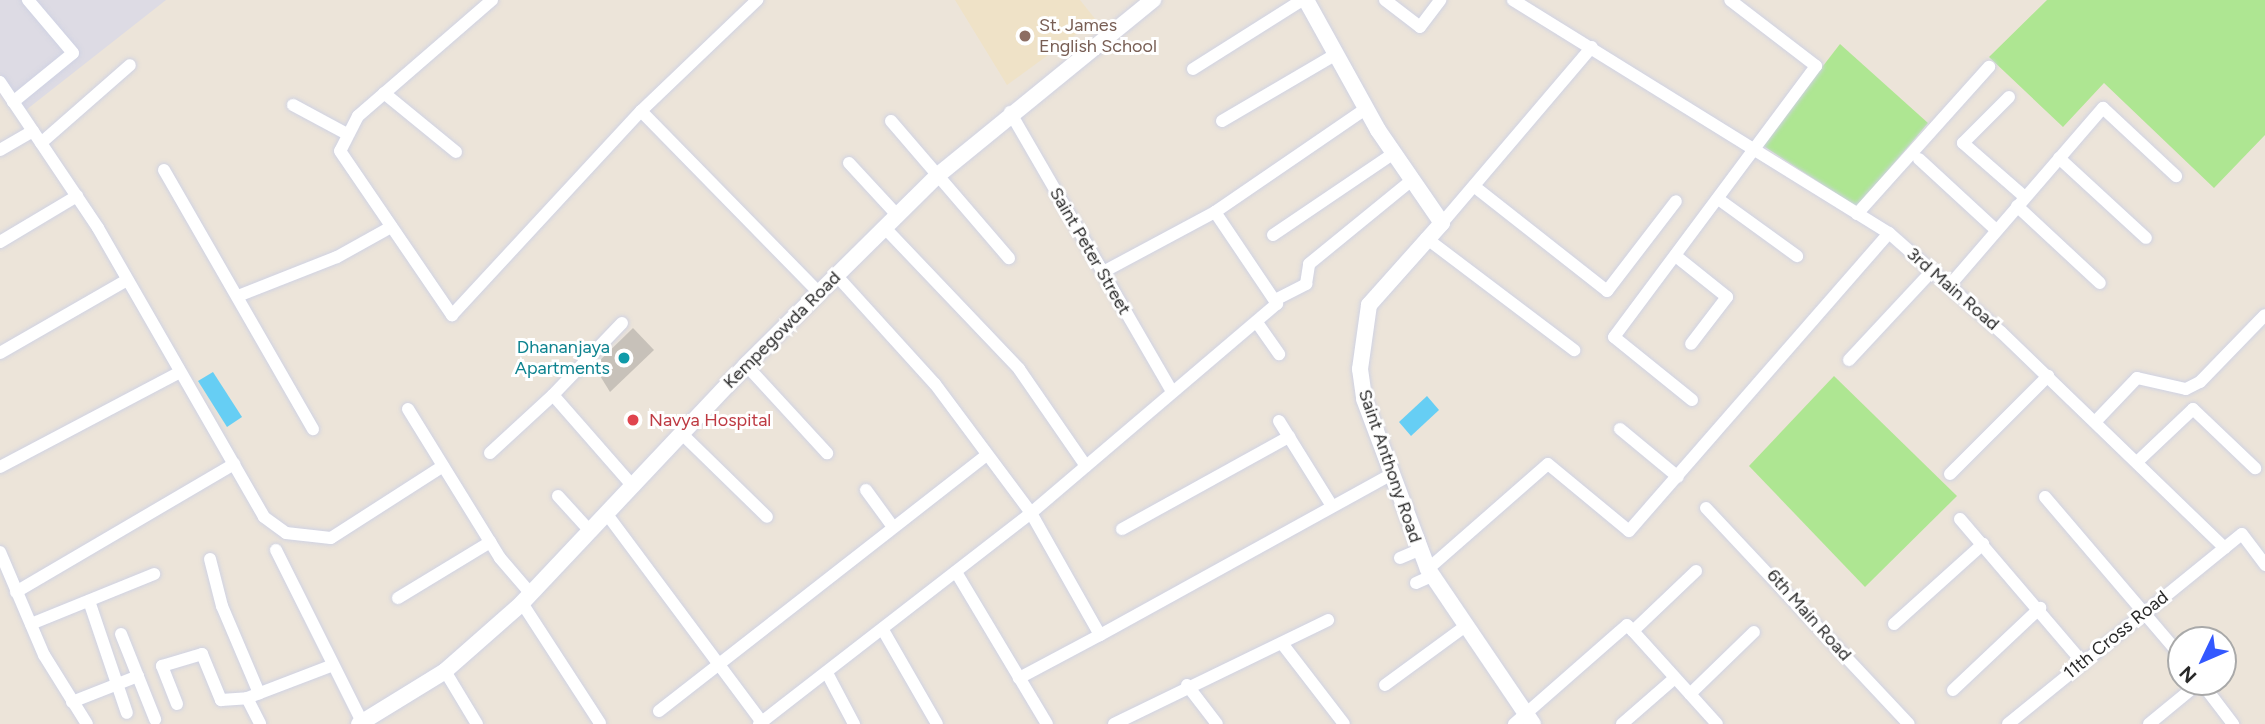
<!DOCTYPE html>
<style>
body{margin:0}
#map{position:relative;width:2265px;height:724px;overflow:hidden;background:#ece4d9;font-family:Figtree,sans-serif}
div>[style]{position:absolute}
.industrial>*{inset:0;background:#dddbe4}
.education>*{inset:0;background:#efe2c7}
.green>*{inset:0;background:#aee692}
.water>*{inset:0;background:#66cef4}
.building>*{inset:0;background:#c7c1b9}
.roads{filter:drop-shadow(0 0 2px #cfd2e3) drop-shadow(0 0 2px #cfd2e3)}
.minor>*{height:12px;margin:-6px;padding:0 6px;transform-origin:6px;border-radius:6px;background:#fff}
.tertiary>*{height:16px;margin:-8px;padding:0 8px;transform-origin:8px;border-radius:8px;background:#fff}
.dots>*{width:19px;height:19px;translate:-50% -50%;box-sizing:border-box;border:4px solid #fff;border-radius:50%}
span{translate:-50% -50%;white-space:nowrap;text-align:center;line-height:1.15;-webkit-text-stroke:6px #fff;paint-order:stroke}
.education-label{font-size:18px;color:#785e54}
.left{translate:0 -50%;text-align:left}
.street-label{font-size:18px;color:#292929}
.culture-label{font-size:18px;color:#0d838f}
.right{translate:-100% -50%;text-align:right}
.health-label{font-size:18px;color:#be3a42}
.north{position:absolute;left:2167px;top:626px;width:70px;height:70px;box-sizing:border-box;background:#fff;border:2px solid #a9a9a9;border-radius:50%;rotate:226deg;font-size:19px;font-weight:700;line-height:28px;text-align:center;color:#292929}
.north::after{content:'';display:block;margin:auto;width:24px;height:32px;background:#3358ff;clip-path:polygon(50% 0,100% 100%,50% 72%,0 100%)}
</style>
<div id="map">
<div class="industrial">
<i style="clip-path:polygon(0 0,166px 0,26px 110px,0 74px)"></i>
</div>
<div class="education">
<i style="clip-path:polygon(955px 0,1080px 0,1096px 20px,1007px 85px)"></i>
</div>
<div class="green">
<i style="clip-path:polygon(2047px 0,2265px 0,2265px 135px,2214px 188px,2104px 83px,2063px 127px,1989px 57px)"></i>
<i style="clip-path:polygon(1840px 44px,1928px 123px,1857px 207px,1762px 145px)"></i>
<i style="clip-path:polygon(1834px 376px,1957px 496px,1865px 587px,1749px 466px)"></i>
</div>
<div class="water">
<i style="clip-path:polygon(213px 372px,242px 417px,227px 427px,198px 381px)"></i>
<i style="clip-path:polygon(1427px 396px,1439px 410px,1411px 436px,1399px 422px)"></i>
</div>
<div class="building">
<i style="clip-path:polygon(633px 328px,654px 350px,610px 392px,594px 366px)"></i>
</div>
<div class="roads">
<div class="minor">
<i style="left:492px;top:0;width:177px;rotate:139.1deg"></i>
<i style="left:358px;top:116px;width:39px;rotate:117deg"></i>
<i style="left:340px;top:151px;width:199px;rotate:55.7deg"></i>
<i style="left:452px;top:315px;width:278px;rotate:-47.2deg"></i>
<i style="left:641px;top:111px;width:161px;rotate:-43.7deg"></i>
<i style="left:1385px;top:0;width:44px;rotate:37.6deg"></i>
<i style="left:1420px;top:27px;width:34px;rotate:-53deg"></i>
<i style="left:1513px;top:0;width:442px;rotate:31.8deg"></i>
<i style="left:1889px;top:233px;width:149px;rotate:41.5deg"></i>
<i style="left:2001px;top:332px;width:311px;rotate:44deg"></i>
<i style="left:1193px;top:69px;width:129px;rotate:-32.3deg"></i>
<i style="left:0;top:82px;width:176px;rotate:56.1deg"></i>
<i style="left:98px;top:228px;width:333px;rotate:60.1deg"></i>
<i style="left:264px;top:517px;width:27px;rotate:36deg"></i>
<i style="left:286px;top:533px;width:45px;rotate:6.3deg"></i>
<i style="left:331px;top:538px;width:133px;rotate:-32.7deg"></i>
<i style="left:384px;top:93px;width:93px;rotate:39.3deg"></i>
<i style="left:2009px;top:97px;width:65px;rotate:135deg"></i>
<i style="left:1963px;top:143px;width:82px;rotate:41.1deg"></i>
<i style="left:13px;top:102px;width:77px;rotate:-39.2deg"></i>
<i style="left:73px;top:53px;width:70px;rotate:-130.3deg"></i>
<i style="left:293px;top:105px;width:59px;rotate:28.3deg"></i>
<i style="left:641px;top:111px;width:253px;rotate:45.6deg"></i>
<i style="left:1010px;top:112px;width:321px;rotate:59.9deg"></i>
<i style="left:891px;top:121px;width:181px;rotate:49.3deg"></i>
<i style="left:1222px;top:121px;width:132px;rotate:-30.4deg"></i>
<i style="left:41px;top:143px;width:118px;rotate:-41.2deg"></i>
<i style="left:0;top:150px;width:38px;rotate:-30deg"></i>
<i style="left:2059px;top:158px;width:118px;rotate:42.6deg"></i>
<i style="left:1919px;top:159px;width:105px;rotate:42.7deg"></i>
<i style="left:849px;top:163px;width:71px;rotate:47.3deg"></i>
<i style="left:164px;top:170px;width:299px;rotate:60.1deg"></i>
<i style="left:1475px;top:187px;width:168px;rotate:38.2deg"></i>
<i style="left:1607px;top:291px;width:113px;rotate:-52.5deg"></i>
<i style="left:1721px;top:201px;width:94px;rotate:35.9deg"></i>
<i style="left:2017px;top:206px;width:113px;rotate:42.9deg"></i>
<i style="left:1215px;top:212px;width:184px;rotate:-34.4deg"></i>
<i style="left:1857px;top:214px;width:198px;rotate:-48.1deg"></i>
<i style="left:1442px;top:223px;width:231px;rotate:-49.6deg"></i>
<i style="left:884px;top:227px;width:196px;rotate:46.4deg"></i>
<i style="left:1019px;top:369px;width:118px;rotate:55.4deg"></i>
<i style="left:1273px;top:235px;width:146px;rotate:-34.1deg"></i>
<i style="left:1426px;top:238px;width:186px;rotate:37.1deg"></i>
<i style="left:0;top:242px;width:90px;rotate:-30.9deg"></i>
<i style="left:1677px;top:257px;width:64px;rotate:38.7deg"></i>
<i style="left:1727px;top:297px;width:59px;rotate:127.5deg"></i>
<i style="left:836px;top:275px;width:147px;rotate:47.8deg"></i>
<i style="left:935px;top:384px;width:161px;rotate:53.3deg"></i>
<i style="left:1031px;top:513px;width:140px;rotate:60.5deg"></i>
<i style="left:1100px;top:635px;width:92px;rotate:152deg"></i>
<i style="left:1950px;top:285px;width:234px;rotate:-49.2deg"></i>
<i style="left:2103px;top:108px;width:100px;rotate:43deg"></i>
<i style="left:238px;top:296px;width:106px;rotate:-21.5deg"></i>
<i style="left:337px;top:257px;width:62px;rotate:-29.1deg"></i>
<i style="left:1277px;top:299px;width:33px;rotate:-27deg"></i>
<i style="left:1306px;top:284px;width:20px;rotate:-81deg"></i>
<i style="left:1309px;top:264px;width:133px;rotate:-39.2deg"></i>
<i style="left:622px;top:323px;width:100px;rotate:133.8deg"></i>
<i style="left:553px;top:395px;width:118px;rotate:48.8deg"></i>
<i style="left:1258px;top:324px;width:37px;rotate:55deg"></i>
<i style="left:0;top:353px;width:146px;rotate:-29.9deg"></i>
<i style="left:1849px;top:360px;width:123px;rotate:-47deg"></i>
<i style="left:746px;top:365px;width:120px;rotate:47.4deg"></i>
<i style="left:1692px;top:400px;width:100px;rotate:-141.1deg"></i>
<i style="left:1614px;top:337px;width:338px;rotate:-53.3deg"></i>
<i style="left:1816px;top:66px;width:108px;rotate:-142.5deg"></i>
<i style="left:408px;top:409px;width:175px;rotate:58.3deg"></i>
<i style="left:500px;top:558px;width:48px;rotate:49.3deg"></i>
<i style="left:1279px;top:421px;width:100px;rotate:58.1deg"></i>
<i style="left:2095px;top:422px;width:61px;rotate:-46.3deg"></i>
<i style="left:2137px;top:378px;width:50px;rotate:12.7deg"></i>
<i style="left:2186px;top:389px;width:16px;rotate:-27deg"></i>
<i style="left:2200px;top:382px;width:93px;rotate:-45.9deg"></i>
<i style="left:1620px;top:429px;width:75px;rotate:39.6deg"></i>
<i style="left:681px;top:433px;width:120px;rotate:44.3deg"></i>
<i style="left:490px;top:453px;width:86px;rotate:-42.6deg"></i>
<i style="left:2137px;top:462px;width:77px;rotate:-43.4deg"></i>
<i style="left:2193px;top:409px;width:86px;rotate:43.6deg"></i>
<i style="left:0;top:467px;width:201px;rotate:-27.8deg"></i>
<i style="left:1950px;top:474px;width:139px;rotate:-45deg"></i>
<i style="left:866px;top:490px;width:46px;rotate:53.9deg"></i>
<i style="left:558px;top:496px;width:47px;rotate:47.6deg"></i>
<i style="left:2045px;top:497px;width:209px;rotate:49.5deg"></i>
<i style="left:1706px;top:508px;width:296px;rotate:46.8deg"></i>
<i style="left:606px;top:513px;width:263px;rotate:53.3deg"></i>
<i style="left:1960px;top:519px;width:188px;rotate:49.5deg"></i>
<i style="left:1122px;top:529px;width:191px;rotate:-28.9deg"></i>
<i style="left:276px;top:550px;width:195px;rotate:63.4deg"></i>
<i style="left:0;top:552px;width:112px;rotate:66.9deg"></i>
<i style="left:44px;top:655px;width:81px;rotate:58.1deg"></i>
<i style="left:1400px;top:558px;width:21px;rotate:-23deg"></i>
<i style="left:210px;top:559px;width:49px;rotate:75.7deg"></i>
<i style="left:222px;top:606px;width:95px;rotate:67deg"></i>
<i style="left:1428px;top:569px;width:159px;rotate:-41.2deg"></i>
<i style="left:1548px;top:464px;width:105px;rotate:39.6deg"></i>
<i style="left:1629px;top:531px;width:395px;rotate:-48.9deg"></i>
<i style="left:956px;top:572px;width:177px;rotate:59.1deg"></i>
<i style="left:1416px;top:583px;width:17px;rotate:-24deg"></i>
<i style="left:16px;top:592px;width:253px;rotate:-30.4deg"></i>
<i style="left:398px;top:598px;width:108px;rotate:-31.3deg"></i>
<i style="left:89px;top:601px;width:118px;rotate:71.3deg"></i>
<i style="left:522px;top:603px;width:143px;rotate:57deg"></i>
<i style="left:31px;top:624px;width:133px;rotate:-22.1deg"></i>
<i style="left:1894px;top:624px;width:120px;rotate:-42deg"></i>
<i style="left:883px;top:630px;width:108px;rotate:60.1deg"></i>
<i style="left:1633px;top:631px;width:125px;rotate:47.9deg"></i>
<i style="left:121px;top:634px;width:92px;rotate:68.2deg"></i>
<i style="left:1100px;top:635px;width:331px;rotate:-28.9deg"></i>
<i style="left:1284px;top:646px;width:98px;rotate:52.4deg"></i>
<i style="left:445px;top:671px;width:62px;rotate:58.9deg"></i>
<i style="left:827px;top:673px;width:58px;rotate:62.1deg"></i>
<i style="left:2201px;top:682px;width:53px;rotate:52.7deg"></i>
<i style="left:1187px;top:685px;width:49px;rotate:52.4deg"></i>
<i style="left:1385px;top:685px;width:102px;rotate:-36.2deg"></i>
<i style="left:1953px;top:690px;width:120px;rotate:-43.3deg"></i>
<i style="left:1690px;top:694px;width:89px;rotate:-44.1deg"></i>
<i style="left:247px;top:698px;width:29px;rotate:63deg"></i>
<i style="left:72px;top:702px;width:71px;rotate:-21.5deg"></i>
<i style="left:177px;top:704px;width:41px;rotate:-111.5deg"></i>
<i style="left:162px;top:666px;width:42px;rotate:-16.7deg"></i>
<i style="left:202px;top:654px;width:50px;rotate:67.6deg"></i>
<i style="left:221px;top:700px;width:26px;rotate:-4deg"></i>
<i style="left:247px;top:698px;width:92px;rotate:-21deg"></i>
<i style="left:659px;top:711px;width:416px;rotate:-38deg"></i>
<i style="left:759px;top:724px;width:344px;rotate:-37.8deg"></i>
<i style="left:1031px;top:513px;width:323px;rotate:-40.4deg"></i>
<i style="left:1277px;top:304px;width:111px;rotate:-124deg"></i>
<i style="left:1215px;top:212px;width:127px;rotate:151.8deg"></i>
<i style="left:1114px;top:724px;width:238px;rotate:-25.9deg"></i>
<i style="left:1514px;top:724px;width:150px;rotate:-41.2deg"></i>
<i style="left:1627px;top:625px;width:8px;rotate:45deg"></i>
<i style="left:1633px;top:631px;width:87px;rotate:-43.6deg"></i>
<i style="left:1622px;top:724px;width:70px;rotate:-41deg"></i>
<i style="left:2008px;top:724px;width:301px;rotate:-39.1deg"></i>
<i style="left:2242px;top:534px;width:39px;rotate:53deg"></i>
<i style="left:2149px;top:724px;width:66px;rotate:-39.5deg"></i>
</div>
<div class="tertiary">
<i style="left:1306px;top:0;width:149px;rotate:61deg"></i>
<i style="left:1378px;top:130px;width:113px;rotate:55.5deg"></i>
<i style="left:1442px;top:223px;width:110px;rotate:131.7deg"></i>
<i style="left:1369px;top:305px;width:65px;rotate:98deg"></i>
<i style="left:1360px;top:369px;width:30px;rotate:82deg"></i>
<i style="left:1364px;top:399px;width:182px;rotate:69.4deg"></i>
<i style="left:1428px;top:569px;width:187px;rotate:55.9deg"></i>
<i style="left:359px;top:724px;width:101px;rotate:-31.6deg"></i>
<i style="left:445px;top:671px;width:103px;rotate:-41.4deg"></i>
<i style="left:522px;top:603px;width:327px;rotate:-46.7deg"></i>
<i style="left:746px;top:365px;width:269px;rotate:-44.7deg"></i>
<i style="left:937px;top:176px;width:279px;rotate:-39.2deg"></i>
</div>
</div>
<div class="dots">
<i style="left:1025px;top:36px;background:#8d6e63"></i>
<i style="left:624px;top:358px;background:#0f9aa8"></i>
<i style="left:633px;top:420px;background:#e0444e"></i>
</div>
<div class="education-label">
<span class="left" style="left:1039px;top:36px">St. James<br>English School</span>
</div>
<div class="street-label">
<span style="left:1090px;top:251px;rotate:60deg">Saint Peter Street</span>
<span style="left:1953px;top:289px;rotate:41deg">3rd Main Road</span>
<span style="left:782px;top:330px;rotate:-45deg">Kempegowda Road</span>
<span style="left:1390px;top:466px;rotate:71deg">Saint Anthony Road</span>
<span style="left:1809px;top:615px;rotate:48deg">6th Main Road</span>
<span style="left:2116px;top:635px;rotate:-39deg">11th Cross Road</span>
</div>
<div class="culture-label">
<span class="right" style="left:610px;top:358px">Dhananjaya<br>Apartments</span>
</div>
<div class="health-label">
<span class="left" style="left:649px;top:420px">Navya Hospital</span>
</div>
<div class="north">N</div>
</div>
